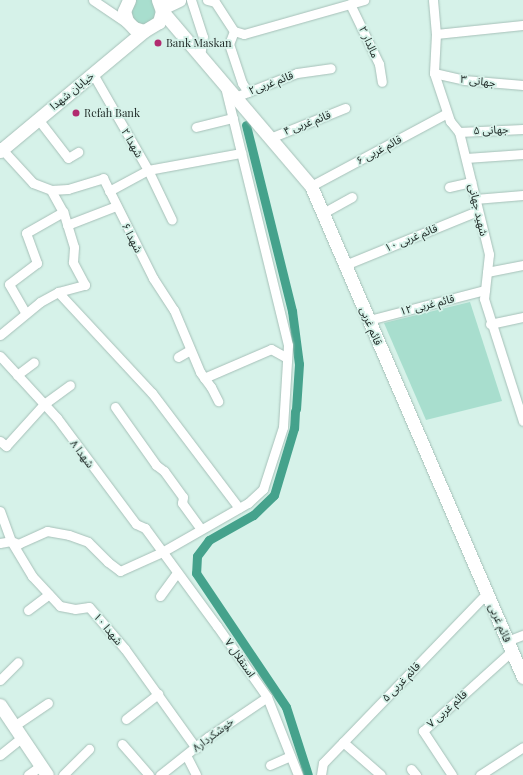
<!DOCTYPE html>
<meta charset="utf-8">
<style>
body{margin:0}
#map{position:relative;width:523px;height:775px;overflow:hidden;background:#d6f2e9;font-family:"Playfair Display","Noto Sans Arabic",serif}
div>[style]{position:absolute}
.green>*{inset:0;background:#a8dece}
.canal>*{height:9px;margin:-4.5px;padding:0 4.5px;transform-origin:4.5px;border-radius:4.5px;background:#45a28c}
.roads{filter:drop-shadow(0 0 1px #a6c0b8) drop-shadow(0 0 1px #a6c0b8)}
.street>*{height:9px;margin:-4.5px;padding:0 4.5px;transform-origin:4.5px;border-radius:4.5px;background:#fff}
.secondary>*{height:13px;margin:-6.5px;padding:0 6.5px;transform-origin:6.5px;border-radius:6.5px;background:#fff}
.dots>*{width:11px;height:11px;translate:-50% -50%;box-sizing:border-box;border:2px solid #d6f2e9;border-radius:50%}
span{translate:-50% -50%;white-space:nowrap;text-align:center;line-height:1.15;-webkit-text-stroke:3.5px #d6f2e9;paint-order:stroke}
.street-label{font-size:11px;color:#1e2825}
.poi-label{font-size:11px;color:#1e2825}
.left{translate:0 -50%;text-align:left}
</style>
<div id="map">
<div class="green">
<i style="clip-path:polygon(132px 0,155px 0,157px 3px,155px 23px,135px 25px,127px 7px)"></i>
<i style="clip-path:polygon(470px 302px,502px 401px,426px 420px,384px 323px)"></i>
</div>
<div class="canal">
<i style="left:246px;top:125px;width:192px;rotate:76.1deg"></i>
<i style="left:292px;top:311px;width:53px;rotate:82.5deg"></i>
<i style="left:299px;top:364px;width:45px;rotate:93.8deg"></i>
<i style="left:295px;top:411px;width:17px;rotate:93deg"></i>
<i style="left:294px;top:428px;width:70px;rotate:106.6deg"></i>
<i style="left:274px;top:495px;width:29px;rotate:136deg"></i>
<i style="left:253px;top:515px;width:51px;rotate:150.4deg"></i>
<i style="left:209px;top:540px;width:20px;rotate:127deg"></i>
<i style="left:197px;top:556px;width:17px;rotate:93deg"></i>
<i style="left:196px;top:573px;width:161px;rotate:56.1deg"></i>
<i style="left:286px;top:707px;width:71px;rotate:72.1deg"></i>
</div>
<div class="roads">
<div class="street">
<i style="left:93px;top:0;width:45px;rotate:34deg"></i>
<i style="left:191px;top:0;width:39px;rotate:72deg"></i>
<i style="left:203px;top:37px;width:19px;rotate:99deg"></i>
<i style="left:207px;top:0;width:8px;rotate:14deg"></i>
<i style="left:215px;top:2px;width:35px;rotate:57deg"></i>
<i style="left:234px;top:31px;width:10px;rotate:17deg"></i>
<i style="left:244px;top:34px;width:125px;rotate:-15.8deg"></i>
<i style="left:433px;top:0;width:34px;rotate:85deg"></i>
<i style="left:436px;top:34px;width:39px;rotate:93deg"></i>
<i style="left:434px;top:73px;width:51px;rotate:71.6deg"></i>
<i style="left:450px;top:121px;width:14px;rotate:51deg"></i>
<i style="left:459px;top:132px;width:126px;rotate:76.2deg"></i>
<i style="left:489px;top:254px;width:45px;rotate:96.3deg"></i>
<i style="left:484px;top:299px;width:128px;rotate:72.3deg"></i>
<i style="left:350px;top:4px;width:67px;rotate:64.2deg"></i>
<i style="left:379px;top:64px;width:18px;rotate:81deg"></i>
<i style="left:234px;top:31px;width:14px;rotate:111deg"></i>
<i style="left:229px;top:44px;width:41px;rotate:71.6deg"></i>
<i style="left:242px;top:83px;width:11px;rotate:56deg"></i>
<i style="left:436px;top:34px;width:87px;rotate:-5.9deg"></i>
<i style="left:434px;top:73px;width:31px;rotate:13deg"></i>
<i style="left:464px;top:80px;width:59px;rotate:4.8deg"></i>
<i style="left:93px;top:74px;width:111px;rotate:60.2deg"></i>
<i style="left:148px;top:170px;width:55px;rotate:64.4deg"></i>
<i style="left:235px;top:97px;width:66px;rotate:-21.2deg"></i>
<i style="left:297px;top:73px;width:34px;rotate:-8deg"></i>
<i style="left:38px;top:119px;width:49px;rotate:52.4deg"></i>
<i style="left:68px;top:158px;width:12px;rotate:-31deg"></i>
<i style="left:196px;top:127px;width:38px;rotate:-14deg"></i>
<i style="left:459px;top:132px;width:64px;rotate:-2.7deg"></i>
<i style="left:270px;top:138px;width:81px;rotate:-21.8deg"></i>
<i style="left:0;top:147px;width:49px;rotate:47.5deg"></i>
<i style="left:33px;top:183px;width:19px;rotate:21deg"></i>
<i style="left:51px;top:190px;width:17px;rotate:-3deg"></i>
<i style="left:68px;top:189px;width:37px;rotate:-17deg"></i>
<i style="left:103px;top:178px;width:112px;rotate:63.4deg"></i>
<i style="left:153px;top:278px;width:38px;rotate:57deg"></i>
<i style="left:174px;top:310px;width:67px;rotate:67.2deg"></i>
<i style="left:200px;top:372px;width:19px;rotate:54deg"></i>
<i style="left:211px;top:387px;width:16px;rotate:63deg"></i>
<i style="left:466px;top:158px;width:57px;rotate:-4deg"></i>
<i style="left:311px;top:186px;width:154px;rotate:-28.2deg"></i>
<i style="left:449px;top:187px;width:23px;rotate:-13deg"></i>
<i style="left:109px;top:191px;width:44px;rotate:-28.3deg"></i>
<i style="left:148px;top:170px;width:95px;rotate:-10.4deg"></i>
<i style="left:475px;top:199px;width:48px;rotate:-4.8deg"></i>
<i style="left:323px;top:213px;width:33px;rotate:-29deg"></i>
<i style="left:67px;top:225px;width:53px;rotate:-21.2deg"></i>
<i style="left:345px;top:265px;width:143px;rotate:-22.2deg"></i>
<i style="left:487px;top:272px;width:37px;rotate:-11deg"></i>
<i style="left:58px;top:292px;width:138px;rotate:47.1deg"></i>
<i style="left:152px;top:393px;width:144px;rotate:52.9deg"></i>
<i style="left:25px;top:312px;width:32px;rotate:-120deg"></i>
<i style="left:9px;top:284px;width:35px;rotate:-37deg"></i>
<i style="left:37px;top:263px;width:32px;rotate:-110deg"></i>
<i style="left:26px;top:233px;width:43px;rotate:-29.6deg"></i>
<i style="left:369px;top:320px;width:120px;rotate:-14.5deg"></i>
<i style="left:490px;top:324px;width:34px;rotate:-12deg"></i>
<i style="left:0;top:335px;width:52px;rotate:-39.5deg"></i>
<i style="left:40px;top:302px;width:21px;rotate:-29deg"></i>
<i style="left:58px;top:292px;width:28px;rotate:-15deg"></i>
<i style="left:85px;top:285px;width:26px;rotate:-118deg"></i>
<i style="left:73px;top:262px;width:15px;rotate:-86deg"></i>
<i style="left:74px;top:247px;width:37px;rotate:-107deg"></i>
<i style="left:63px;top:212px;width:25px;rotate:-119deg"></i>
<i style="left:0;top:356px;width:84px;rotate:47.4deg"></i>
<i style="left:57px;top:418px;width:132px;rotate:53.3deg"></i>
<i style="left:136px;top:524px;width:10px;rotate:24deg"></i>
<i style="left:145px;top:528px;width:122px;rotate:53.7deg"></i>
<i style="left:217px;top:626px;width:87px;rotate:54.8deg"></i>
<i style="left:267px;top:697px;width:84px;rotate:68.3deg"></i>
<i style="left:178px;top:357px;width:14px;rotate:-30deg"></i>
<i style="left:17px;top:375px;width:21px;rotate:-37deg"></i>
<i style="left:204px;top:378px;width:73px;rotate:-23.4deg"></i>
<i style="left:271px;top:349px;width:18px;rotate:29deg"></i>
<i style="left:115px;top:407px;width:71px;rotate:54.7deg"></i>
<i style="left:156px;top:465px;width:10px;rotate:37deg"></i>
<i style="left:164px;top:471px;width:32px;rotate:54deg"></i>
<i style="left:183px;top:497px;width:6px;rotate:99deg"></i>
<i style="left:182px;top:503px;width:32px;rotate:54deg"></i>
<i style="left:0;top:441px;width:8px;rotate:40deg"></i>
<i style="left:6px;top:446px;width:57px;rotate:-47.9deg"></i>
<i style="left:44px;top:404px;width:32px;rotate:-36deg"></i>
<i style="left:0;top:511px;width:32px;rotate:70deg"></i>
<i style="left:11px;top:541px;width:41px;rotate:59deg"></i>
<i style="left:32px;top:576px;width:41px;rotate:47deg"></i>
<i style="left:60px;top:606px;width:15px;rotate:11deg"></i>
<i style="left:75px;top:609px;width:14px;rotate:-8deg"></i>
<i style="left:89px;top:607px;width:55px;rotate:49.4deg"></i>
<i style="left:125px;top:649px;width:122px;rotate:54.4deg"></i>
<i style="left:0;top:543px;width:11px;rotate:-10deg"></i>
<i style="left:11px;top:541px;width:8px;rotate:23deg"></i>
<i style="left:18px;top:544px;width:32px;rotate:-24deg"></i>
<i style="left:47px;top:531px;width:22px;rotate:10deg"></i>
<i style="left:69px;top:535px;width:20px;rotate:20deg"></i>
<i style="left:88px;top:542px;width:28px;rotate:45deg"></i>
<i style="left:108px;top:562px;width:15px;rotate:37deg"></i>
<i style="left:120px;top:571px;width:46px;rotate:-24.3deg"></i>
<i style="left:162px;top:552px;width:99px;rotate:-29.7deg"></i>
<i style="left:248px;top:503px;width:21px;rotate:-43deg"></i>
<i style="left:263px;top:489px;width:65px;rotate:-72.1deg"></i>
<i style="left:283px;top:427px;width:82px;rotate:-86.5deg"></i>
<i style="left:288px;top:345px;width:266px;rotate:-103.7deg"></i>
<i style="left:160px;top:596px;width:29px;rotate:-54deg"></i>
<i style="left:28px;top:610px;width:26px;rotate:-37deg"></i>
<i style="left:507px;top:641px;width:17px;rotate:-21deg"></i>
<i style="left:0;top:680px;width:25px;rotate:-45deg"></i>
<i style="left:126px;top:719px;width:41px;rotate:-38deg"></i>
<i style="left:14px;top:726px;width:41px;rotate:-34.1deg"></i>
<i style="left:343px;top:742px;width:50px;rotate:41deg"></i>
<i style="left:122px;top:744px;width:41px;rotate:48.9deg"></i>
<i style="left:0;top:755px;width:28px;rotate:-39deg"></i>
<i style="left:186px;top:755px;width:22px;rotate:63deg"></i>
<i style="left:270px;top:765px;width:22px;rotate:-24deg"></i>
<i style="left:411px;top:769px;width:8px;rotate:50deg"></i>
<i style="left:28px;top:775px;width:17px;rotate:-36deg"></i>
<i style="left:63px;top:775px;width:37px;rotate:-45deg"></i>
<i style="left:160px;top:775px;width:61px;rotate:-38.4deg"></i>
<i style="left:208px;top:737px;width:71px;rotate:-34.1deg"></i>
<i style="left:321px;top:775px;width:12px;rotate:-81deg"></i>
<i style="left:323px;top:763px;width:236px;rotate:-46deg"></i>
<i style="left:452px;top:775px;width:53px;rotate:-123.4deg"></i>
<i style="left:423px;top:731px;width:120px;rotate:-42deg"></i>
<i style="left:480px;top:775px;width:51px;rotate:-33.1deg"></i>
</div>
<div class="secondary">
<i style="left:129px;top:0;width:12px;rotate:114deg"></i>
<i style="left:124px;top:11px;width:10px;rotate:73deg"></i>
<i style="left:127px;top:21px;width:10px;rotate:45deg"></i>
<i style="left:134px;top:28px;width:10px;rotate:17deg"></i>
<i style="left:144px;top:31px;width:17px;rotate:-31deg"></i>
<i style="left:159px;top:22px;width:11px;rotate:-75deg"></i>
<i style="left:162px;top:11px;width:12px;rotate:-110deg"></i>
<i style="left:162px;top:8px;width:19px;rotate:-25deg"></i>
<i style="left:162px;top:11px;width:230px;rotate:49.6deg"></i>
<i style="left:311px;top:186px;width:535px;rotate:66.65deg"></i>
<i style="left:0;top:151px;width:187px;rotate:-39.8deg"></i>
<i style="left:0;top:705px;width:84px;rotate:56.1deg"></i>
</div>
</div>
<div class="dots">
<i style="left:158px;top:43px;background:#b22b6f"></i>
<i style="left:76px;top:113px;background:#b22b6f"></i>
</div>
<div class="street-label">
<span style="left:369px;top:42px;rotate:66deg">مالدار ۲</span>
<span style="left:478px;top:81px;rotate:7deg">جهانی ۳</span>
<span style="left:271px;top:83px;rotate:-21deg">۲قائم غربی</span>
<span style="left:72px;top:91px;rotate:-39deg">خیابان شهدا</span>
<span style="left:307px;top:123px;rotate:-21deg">قائم غربی ۴</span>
<span style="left:491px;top:130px;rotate:-2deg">جهانی ۵</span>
<span style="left:132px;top:143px;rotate:60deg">شهدا ۲</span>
<span style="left:379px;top:150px;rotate:-28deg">قائم غربی ۶</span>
<span style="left:478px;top:210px;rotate:77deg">شهید جهانی</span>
<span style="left:132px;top:238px;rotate:63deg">شهدا ۶</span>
<span style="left:411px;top:238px;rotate:-22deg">قائم غربی ۱۰</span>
<span style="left:427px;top:305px;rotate:-14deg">قائم غربی ۱۲</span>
<span style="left:371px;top:326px;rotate:67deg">قائم غربی</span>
<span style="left:82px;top:454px;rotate:53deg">شهدا ۸</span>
<span style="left:500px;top:623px;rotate:67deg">قائم غربی</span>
<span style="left:108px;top:629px;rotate:50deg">شهدا ۱۰</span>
<span style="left:240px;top:658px;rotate:55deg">استقلال ۷</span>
<span style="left:401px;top:682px;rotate:-46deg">قائم غربی ۵</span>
<span style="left:447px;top:709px;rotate:-42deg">قائم غربی ۷</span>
<span style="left:213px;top:735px;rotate:-37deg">خوشکردار۸</span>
</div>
<div class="poi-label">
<span class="left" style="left:166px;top:43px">Bank Maskan</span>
<span class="left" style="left:84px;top:113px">Refah Bank</span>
</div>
</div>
